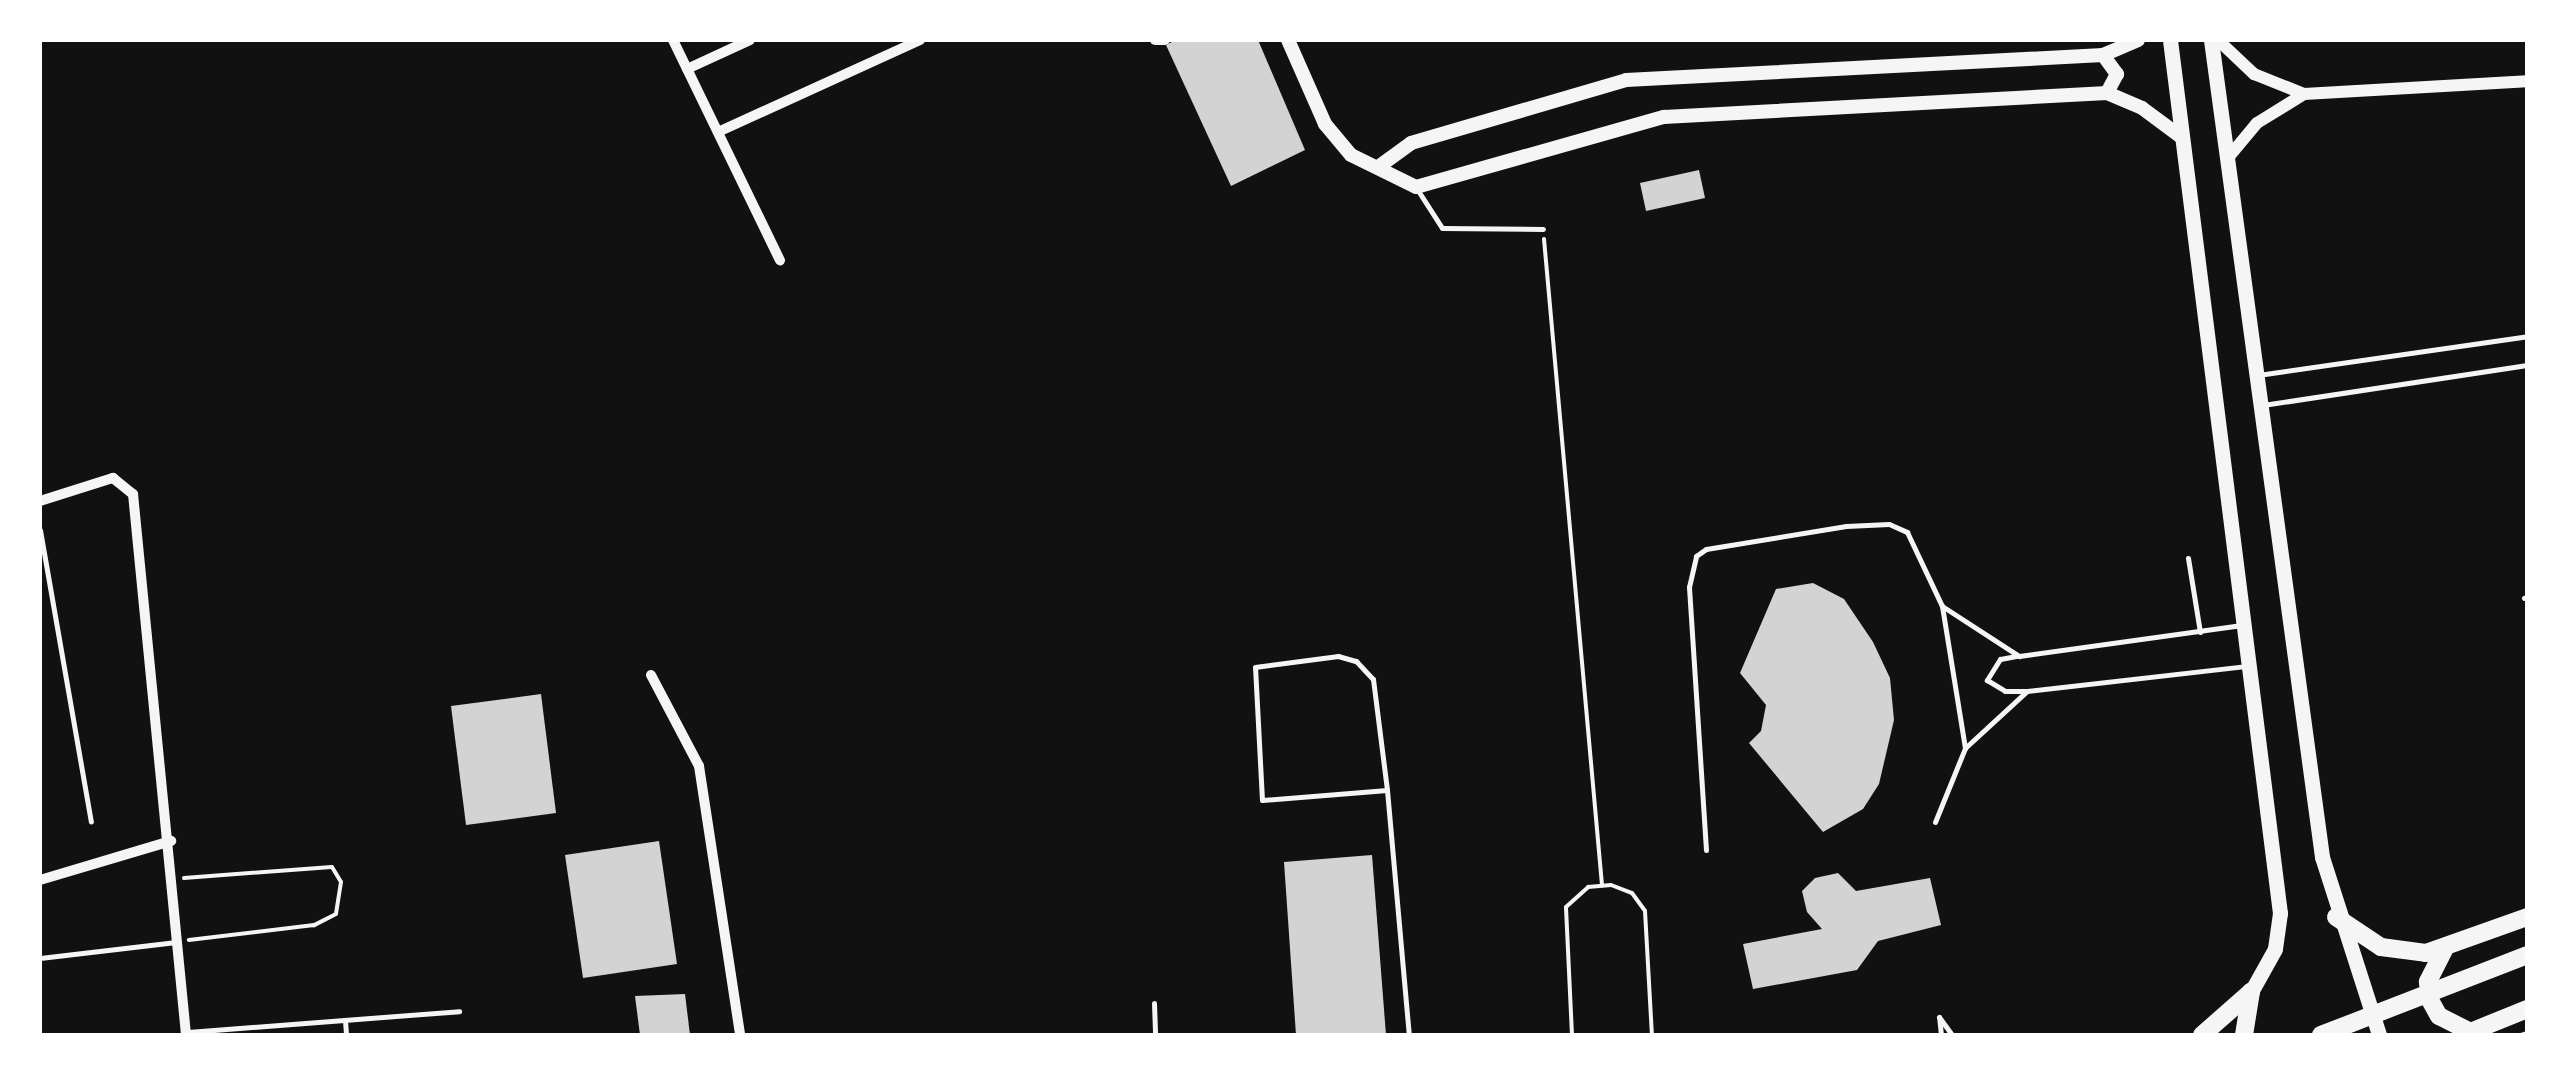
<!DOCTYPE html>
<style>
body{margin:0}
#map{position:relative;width:2567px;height:1075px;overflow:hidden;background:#111;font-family:"Nunito Sans",sans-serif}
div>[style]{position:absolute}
.building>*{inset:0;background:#d3d3d3}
.path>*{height:4px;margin:-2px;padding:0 2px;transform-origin:2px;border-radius:2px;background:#f5f5f5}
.service>*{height:5px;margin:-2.5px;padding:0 2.5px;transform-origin:2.5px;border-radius:2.5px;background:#f5f5f5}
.minor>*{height:10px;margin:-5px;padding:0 5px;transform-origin:5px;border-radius:5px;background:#f5f5f5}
.tertiary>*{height:12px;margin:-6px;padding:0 6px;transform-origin:6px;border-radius:6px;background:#f5f5f5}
.secondary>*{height:14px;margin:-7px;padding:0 7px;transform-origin:7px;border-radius:7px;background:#f5f5f5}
.primary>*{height:15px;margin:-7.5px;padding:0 7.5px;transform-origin:7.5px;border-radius:7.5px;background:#f5f5f5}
.trunk>*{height:18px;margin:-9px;padding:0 9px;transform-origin:9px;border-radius:9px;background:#f5f5f5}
span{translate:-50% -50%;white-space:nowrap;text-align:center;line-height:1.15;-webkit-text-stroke:10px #fff;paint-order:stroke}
.frame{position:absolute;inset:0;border:42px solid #fff;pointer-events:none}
</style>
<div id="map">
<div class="building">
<i style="clip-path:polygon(1176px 40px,1258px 40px,1305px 150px,1231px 186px,1166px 45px)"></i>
<i style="clip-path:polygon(1699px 170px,1705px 198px,1646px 211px,1640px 183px)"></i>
<i style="clip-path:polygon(1813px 583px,1844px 599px,1873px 642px,1890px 678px,1894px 720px,1879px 784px,1863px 809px,1823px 832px,1749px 743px,1761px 731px,1766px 705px,1740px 673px,1776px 589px)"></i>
<i style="clip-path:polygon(541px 694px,556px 813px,466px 825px,451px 706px)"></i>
<i style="clip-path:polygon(659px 841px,677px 964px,583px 978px,565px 855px)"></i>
<i style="clip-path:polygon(1372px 855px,1386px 1035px,1296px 1035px,1284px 862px)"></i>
<i style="clip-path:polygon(1838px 873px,1856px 891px,1930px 878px,1941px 925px,1878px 941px,1857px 970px,1753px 989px,1743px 944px,1822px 929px,1807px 912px,1802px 891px,1815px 878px)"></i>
<i style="clip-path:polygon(685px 994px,690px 1035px,640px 1035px,635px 996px)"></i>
</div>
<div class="path">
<i style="left:1544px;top:239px;width:649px;rotate:84.87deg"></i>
<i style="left:184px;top:878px;width:148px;rotate:-4.3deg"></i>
<i style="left:332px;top:867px;width:17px;rotate:59deg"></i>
<i style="left:341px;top:882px;width:32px;rotate:99deg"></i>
<i style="left:336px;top:914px;width:25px;rotate:153deg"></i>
<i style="left:314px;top:925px;width:126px;rotate:173.2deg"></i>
<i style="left:1572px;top:1035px;width:128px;rotate:-92.7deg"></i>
<i style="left:1566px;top:907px;width:30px;rotate:-42deg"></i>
<i style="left:1588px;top:887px;width:23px;rotate:-5deg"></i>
<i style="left:1611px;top:885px;width:22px;rotate:21deg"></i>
<i style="left:1632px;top:893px;width:22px;rotate:54deg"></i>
<i style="left:1645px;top:911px;width:124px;rotate:86.8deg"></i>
<i style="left:2521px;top:1035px;width:6px;rotate:-18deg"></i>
</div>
<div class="service">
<i style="left:1417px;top:189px;width:46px;rotate:57.3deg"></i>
<i style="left:1442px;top:228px;width:101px;rotate:0.6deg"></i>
<i style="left:2258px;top:375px;width:272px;rotate:-8.2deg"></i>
<i style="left:2263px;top:405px;width:267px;rotate:-8.6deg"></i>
<i style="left:40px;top:530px;width:296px;rotate:80.1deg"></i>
<i style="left:2188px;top:558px;width:75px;rotate:80.8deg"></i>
<i style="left:2524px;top:598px;width:3px;rotate:-18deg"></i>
<i style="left:1942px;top:606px;width:92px;rotate:33deg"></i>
<i style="left:2019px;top:656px;width:225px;rotate:-7.9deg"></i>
<i style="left:2016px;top:656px;width:16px;rotate:169deg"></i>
<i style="left:2000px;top:659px;width:25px;rotate:122deg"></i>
<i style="left:1987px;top:680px;width:21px;rotate:31deg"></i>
<i style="left:2005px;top:691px;width:20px"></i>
<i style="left:1387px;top:790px;width:125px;rotate:175.4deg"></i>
<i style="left:1262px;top:800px;width:133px;rotate:-93deg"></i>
<i style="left:1255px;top:667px;width:84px;rotate:-7.5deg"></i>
<i style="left:1338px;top:656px;width:19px;rotate:16deg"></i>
<i style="left:1356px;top:661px;width:25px;rotate:47deg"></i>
<i style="left:1373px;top:679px;width:112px;rotate:82.8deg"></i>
<i style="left:1387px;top:790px;width:246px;rotate:84.9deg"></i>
<i style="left:1935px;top:822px;width:80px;rotate:-67.9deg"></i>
<i style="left:1965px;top:748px;width:84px;rotate:-42.6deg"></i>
<i style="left:2027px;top:691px;width:222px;rotate:-6.5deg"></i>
<i style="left:1706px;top:850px;width:264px;rotate:-93.7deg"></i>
<i style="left:1689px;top:587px;width:32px;rotate:-77deg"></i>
<i style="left:1696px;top:556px;width:12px;rotate:-35deg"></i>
<i style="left:1706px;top:549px;width:142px;rotate:-9.3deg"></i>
<i style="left:1846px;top:526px;width:43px;rotate:-2.7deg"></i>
<i style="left:1889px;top:524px;width:20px;rotate:24deg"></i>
<i style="left:1907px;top:532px;width:82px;rotate:64.7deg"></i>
<i style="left:1942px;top:606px;width:144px;rotate:80.8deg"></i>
<i style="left:40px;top:958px;width:137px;rotate:-6.7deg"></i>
<i style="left:1154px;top:1003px;width:32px;rotate:88deg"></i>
<i style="left:345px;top:1020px;width:15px;rotate:86deg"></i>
<i style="left:188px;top:1032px;width:272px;rotate:-4.4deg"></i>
<i style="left:1941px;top:1035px;width:18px;rotate:-96deg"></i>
<i style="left:1939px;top:1017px;width:22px;rotate:54deg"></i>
</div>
<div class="minor">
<i style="left:673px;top:40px;width:245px;rotate:64.1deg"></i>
<i style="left:1155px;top:40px;width:10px"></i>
<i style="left:687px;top:69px;width:69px;rotate:-24.7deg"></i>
<i style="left:718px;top:132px;width:222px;rotate:-24.5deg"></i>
<i style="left:40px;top:501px;width:77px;rotate:-17.5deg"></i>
<i style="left:113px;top:478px;width:26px;rotate:39deg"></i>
<i style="left:133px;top:494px;width:544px;rotate:84.4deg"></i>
<i style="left:651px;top:675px;width:103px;rotate:62.2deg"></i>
<i style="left:699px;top:766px;width:272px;rotate:81.3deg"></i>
<i style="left:40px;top:880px;width:137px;rotate:-16.6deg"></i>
</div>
<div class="tertiary">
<i style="left:2218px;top:40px;width:50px;rotate:43.4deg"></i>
<i style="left:2254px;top:74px;width:54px;rotate:21.8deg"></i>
<i style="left:2304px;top:94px;width:223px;rotate:-3.3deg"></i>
<i style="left:2227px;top:159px;width:47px;rotate:-50.2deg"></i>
<i style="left:2257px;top:123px;width:55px;rotate:-31.7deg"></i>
</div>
<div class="secondary">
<i style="left:1288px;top:40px;width:92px;rotate:66.2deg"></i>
<i style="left:1325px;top:124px;width:40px;rotate:50deg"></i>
<i style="left:1351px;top:155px;width:72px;rotate:26.2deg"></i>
<i style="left:1416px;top:187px;width:258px;rotate:-15.8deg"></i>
<i style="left:1664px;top:117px;width:444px;rotate:-3.1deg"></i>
<i style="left:2107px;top:93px;width:38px;rotate:23deg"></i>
<i style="left:2142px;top:108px;width:49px;rotate:36.6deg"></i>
<i style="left:2103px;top:55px;width:24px;rotate:54deg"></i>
<i style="left:2117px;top:74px;width:21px;rotate:118deg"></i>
<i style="left:1381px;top:165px;width:37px;rotate:-36deg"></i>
<i style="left:1411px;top:143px;width:224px;rotate:-16.3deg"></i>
<i style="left:1626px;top:80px;width:478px;rotate:-3deg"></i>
<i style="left:2103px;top:55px;width:38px;rotate:-23deg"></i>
</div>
<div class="primary">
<i style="left:2170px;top:40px;width:880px;rotate:82.82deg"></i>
<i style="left:2280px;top:913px;width:36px;rotate:98deg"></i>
<i style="left:2275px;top:949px;width:49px;rotate:119.2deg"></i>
<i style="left:2211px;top:40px;width:825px;rotate:82.26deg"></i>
<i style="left:2322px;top:857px;width:187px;rotate:72.2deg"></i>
</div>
<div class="trunk">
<i style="left:2336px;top:917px;width:54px;rotate:33.7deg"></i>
<i style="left:2381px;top:947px;width:45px;rotate:7.6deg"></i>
<i style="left:2426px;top:953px;width:107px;rotate:-19.6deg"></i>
<i style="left:2444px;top:950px;width:36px;rotate:117deg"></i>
<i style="left:2428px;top:982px;width:18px;rotate:84deg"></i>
<i style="left:2430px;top:1000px;width:18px;rotate:61deg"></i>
<i style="left:2439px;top:1016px;width:36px;rotate:27deg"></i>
<i style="left:2202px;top:1035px;width:65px;rotate:-41.3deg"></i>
<i style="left:2244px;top:1035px;width:44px;rotate:-80.8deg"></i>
<i style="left:2321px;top:1035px;width:221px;rotate:-21.2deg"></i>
<i style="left:2463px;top:1035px;width:69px;rotate:-22.1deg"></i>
</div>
<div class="frame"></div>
</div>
